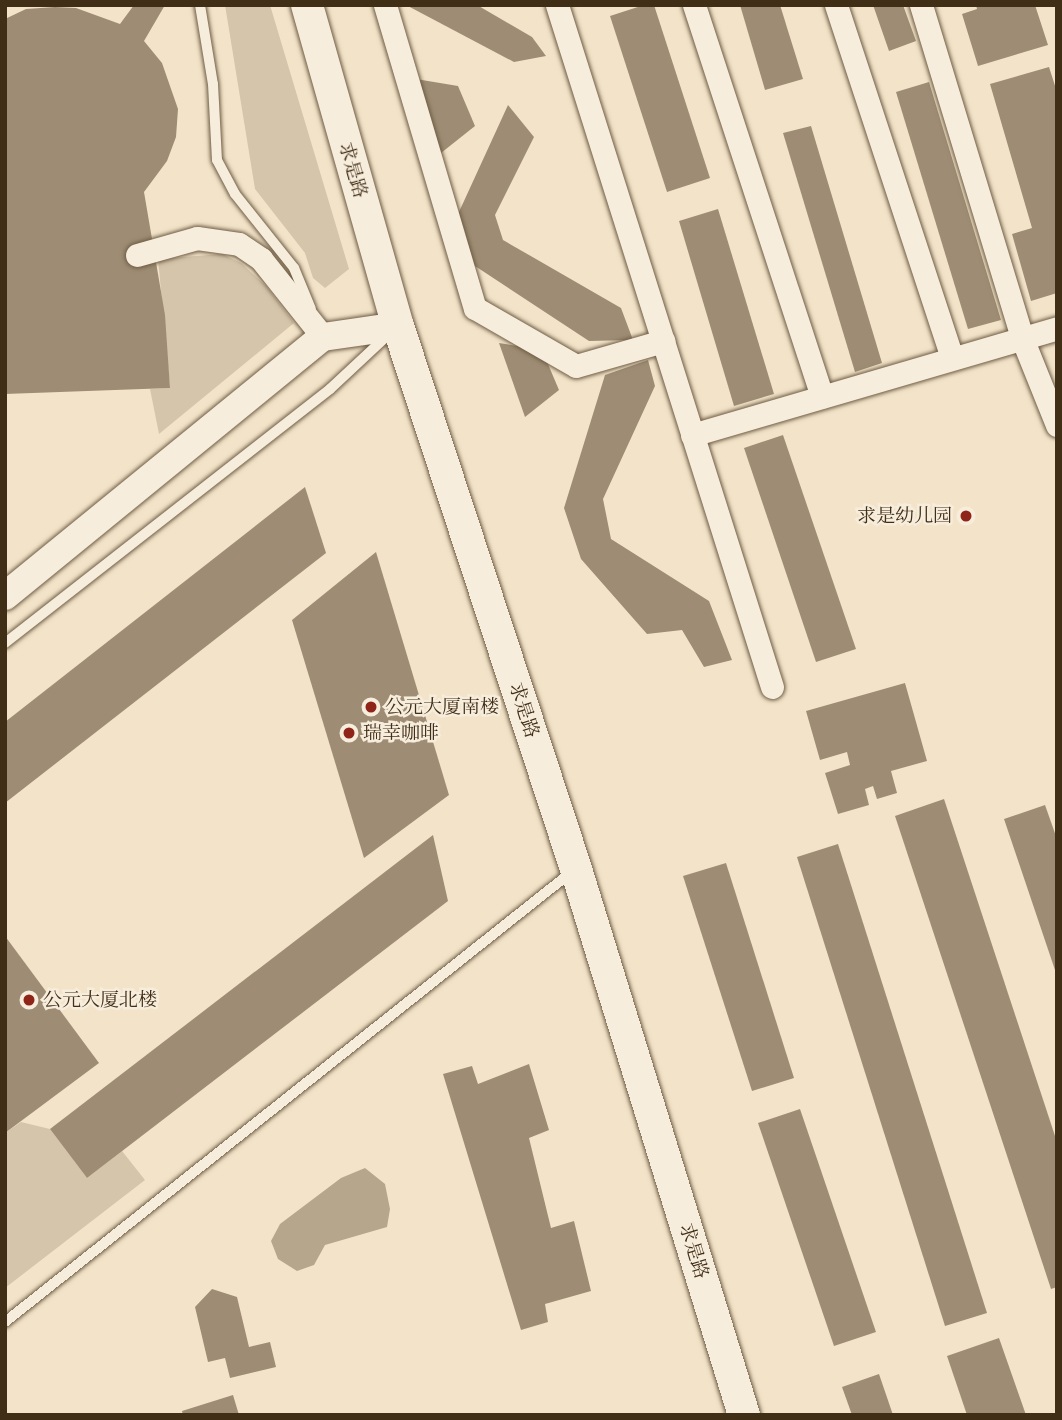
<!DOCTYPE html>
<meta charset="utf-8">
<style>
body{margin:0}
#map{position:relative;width:1062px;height:1420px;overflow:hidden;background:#f3e4c9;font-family:"Libre Caslon Text","Noto Serif SC",serif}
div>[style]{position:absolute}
.green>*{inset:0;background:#d5c5ab}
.water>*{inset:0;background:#b6a68c}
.building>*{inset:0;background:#9e8d74}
.roads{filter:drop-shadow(0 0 2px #6e5c44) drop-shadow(0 0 2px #6e5c44)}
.service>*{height:10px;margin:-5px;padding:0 5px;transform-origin:5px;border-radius:5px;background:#f7eddc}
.minor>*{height:23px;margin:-11.5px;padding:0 11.5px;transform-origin:11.5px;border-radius:11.5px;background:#f7eddc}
.tertiary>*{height:28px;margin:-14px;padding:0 14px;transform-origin:14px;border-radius:14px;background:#f7eddc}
.secondary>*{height:32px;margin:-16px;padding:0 16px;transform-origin:16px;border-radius:16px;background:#f7eddc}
.dots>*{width:19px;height:19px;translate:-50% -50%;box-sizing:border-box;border:4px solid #f7eddc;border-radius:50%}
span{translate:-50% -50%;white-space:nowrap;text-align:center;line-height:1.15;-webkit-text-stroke:5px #f7eddc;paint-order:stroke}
.street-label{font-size:19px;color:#412e17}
.poi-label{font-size:19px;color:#412e17}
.right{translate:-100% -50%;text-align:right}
.left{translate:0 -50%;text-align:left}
.frame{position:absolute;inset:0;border:7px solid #412e17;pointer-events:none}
</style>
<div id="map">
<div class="green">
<i style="clip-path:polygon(225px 5px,270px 5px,349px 269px,325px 288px,313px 278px,305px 253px,255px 189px)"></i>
<i style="clip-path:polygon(222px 254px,241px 263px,266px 286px,294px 323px,159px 434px,150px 389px,170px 388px,158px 259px)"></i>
<i style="clip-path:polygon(21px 1122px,50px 1129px,87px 1178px,122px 1151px,145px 1180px,5px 1288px,5px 1133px)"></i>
</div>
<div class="water">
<i style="clip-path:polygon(365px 1168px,385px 1184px,390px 1209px,387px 1227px,325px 1245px,314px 1265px,297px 1271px,278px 1259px,271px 1241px,280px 1224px,341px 1178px)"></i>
</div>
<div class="building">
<i style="clip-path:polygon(134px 5px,165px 5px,144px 41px,162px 63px,178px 109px,176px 137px,167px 161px,144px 192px,165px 315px,170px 388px,5px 394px,5px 19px,26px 9px,55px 7px,76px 8px,120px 24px)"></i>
<i style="clip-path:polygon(406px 5px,477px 5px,532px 37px,546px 56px,514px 62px)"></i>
<i style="clip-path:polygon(644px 5px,654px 5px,710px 178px,667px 192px,610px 16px)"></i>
<i style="clip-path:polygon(740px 5px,780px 5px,803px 79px,765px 90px)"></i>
<i style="clip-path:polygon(873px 5px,903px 5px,916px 41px,889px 51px)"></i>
<i style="clip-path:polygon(976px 5px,1035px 5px,1048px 45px,978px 66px,962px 14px,977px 9px)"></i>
<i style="clip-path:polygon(1049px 67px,1057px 92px,1057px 293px,1031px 301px,1012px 234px,1032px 228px,990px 84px)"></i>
<i style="clip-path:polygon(416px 79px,458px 86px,475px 126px,441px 153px)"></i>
<i style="clip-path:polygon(929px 82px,1001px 320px,968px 329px,896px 92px)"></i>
<i style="clip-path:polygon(508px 105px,534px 137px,495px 215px,503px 240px,621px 308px,633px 340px,589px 341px,472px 264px,453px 225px)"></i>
<i style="clip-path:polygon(811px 126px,882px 363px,855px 372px,783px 133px)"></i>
<i style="clip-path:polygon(718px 209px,774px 394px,734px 406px,679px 221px)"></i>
<i style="clip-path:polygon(499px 343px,542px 350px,559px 390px,525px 417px)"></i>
<i style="clip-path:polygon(648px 360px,655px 386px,603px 499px,611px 539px,709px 601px,732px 660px,704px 667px,682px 630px,647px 634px,581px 559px,564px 508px,605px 375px)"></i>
<i style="clip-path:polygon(783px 435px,856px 649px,816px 662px,744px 448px)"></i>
<i style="clip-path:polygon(305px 487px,326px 553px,5px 803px,5px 722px)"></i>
<i style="clip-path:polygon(376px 552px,449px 795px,364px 858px,292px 620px)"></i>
<i style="clip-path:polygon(905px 683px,927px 761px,891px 771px,897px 793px,877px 799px,873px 786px,865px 789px,869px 805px,838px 814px,825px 773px,850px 765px,847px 752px,820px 760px,806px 711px)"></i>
<i style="clip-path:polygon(944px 799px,1057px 1142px,1057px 1287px,1051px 1289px,895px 816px)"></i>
<i style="clip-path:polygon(1045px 805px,1057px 839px,1056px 973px,1004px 819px)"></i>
<i style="clip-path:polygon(433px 835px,448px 901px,87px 1178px,50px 1129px)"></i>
<i style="clip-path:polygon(838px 844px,987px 1313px,945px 1326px,797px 857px)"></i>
<i style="clip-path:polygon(726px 863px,794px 1078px,752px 1091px,683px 876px)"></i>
<i style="clip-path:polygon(5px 936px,99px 1063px,5px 1133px)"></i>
<i style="clip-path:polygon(529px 1064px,549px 1130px,529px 1138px,551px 1228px,574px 1221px,591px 1291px,545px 1304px,548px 1322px,521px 1330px,443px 1074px,472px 1066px,478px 1084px)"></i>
<i style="clip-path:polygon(800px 1109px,876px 1332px,834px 1346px,758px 1123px)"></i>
<i style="clip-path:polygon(212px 1289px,237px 1297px,249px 1347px,270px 1342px,276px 1367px,230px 1378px,225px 1358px,208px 1362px,195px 1307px)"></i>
<i style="clip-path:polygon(999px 1338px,1026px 1415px,967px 1415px,947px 1356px)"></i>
<i style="clip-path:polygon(879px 1374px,893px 1415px,852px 1415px,842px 1387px)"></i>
<i style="clip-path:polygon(233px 1395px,239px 1415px,183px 1415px,182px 1411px)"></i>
</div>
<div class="roads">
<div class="service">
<i style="left:200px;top:5px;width:80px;rotate:80.7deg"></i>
<i style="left:213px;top:84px;width:76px;rotate:87deg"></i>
<i style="left:217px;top:160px;width:38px;rotate:62deg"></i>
<i style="left:235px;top:194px;width:95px;rotate:51.4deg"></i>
<i style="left:294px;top:268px;width:44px;rotate:67.5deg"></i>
<i style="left:5px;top:643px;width:412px;rotate:-38deg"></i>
<i style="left:330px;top:389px;width:82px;rotate:-43deg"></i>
<i style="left:5px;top:1322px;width:727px;rotate:-38.46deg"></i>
</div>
<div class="minor">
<i style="left:385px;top:5px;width:316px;rotate:73.5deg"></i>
<i style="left:475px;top:308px;width:116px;rotate:29.9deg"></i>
<i style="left:576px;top:366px;width:91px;rotate:-16deg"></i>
<i style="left:557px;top:5px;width:715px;rotate:72.5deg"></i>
<i style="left:694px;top:5px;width:412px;rotate:71.9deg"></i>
<i style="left:836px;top:5px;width:372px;rotate:71.8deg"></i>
<i style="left:921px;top:5px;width:348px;rotate:73.1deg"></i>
<i style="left:1022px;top:338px;width:94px;rotate:68.1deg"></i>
<i style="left:137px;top:255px;width:62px;rotate:-15.8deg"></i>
<i style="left:197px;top:238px;width:42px;rotate:8.1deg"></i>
<i style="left:239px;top:244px;width:27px;rotate:34deg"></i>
<i style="left:261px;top:259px;width:100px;rotate:51.5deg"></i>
<i style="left:692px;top:435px;width:380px;rotate:-16.3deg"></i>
</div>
<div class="tertiary">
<i style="left:5px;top:596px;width:410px;rotate:-39.2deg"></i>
<i style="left:323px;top:337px;width:76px;rotate:-8.3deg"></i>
</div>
<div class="secondary">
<i style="left:307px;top:5px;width:334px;rotate:74.2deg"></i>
<i style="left:398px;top:326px;width:571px;rotate:71.85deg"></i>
<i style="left:576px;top:869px;width:571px;rotate:72.9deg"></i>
</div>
</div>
<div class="dots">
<i style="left:966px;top:516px;background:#8f2418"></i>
<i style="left:371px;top:707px;background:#8f2418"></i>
<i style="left:349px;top:733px;background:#8f2418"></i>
<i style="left:29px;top:1000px;background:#8f2418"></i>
</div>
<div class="street-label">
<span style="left:353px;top:170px;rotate:74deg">求是路</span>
<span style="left:524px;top:710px;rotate:72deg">求是路</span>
<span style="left:694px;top:1251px;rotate:73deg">求是路</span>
</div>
<div class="poi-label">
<span class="right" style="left:952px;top:516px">求是幼儿园</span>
<span class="left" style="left:385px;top:707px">公元大厦南楼</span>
<span class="left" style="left:363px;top:733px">瑞幸咖啡</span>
<span class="left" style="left:43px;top:1000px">公元大厦北楼</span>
</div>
<div class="frame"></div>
</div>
